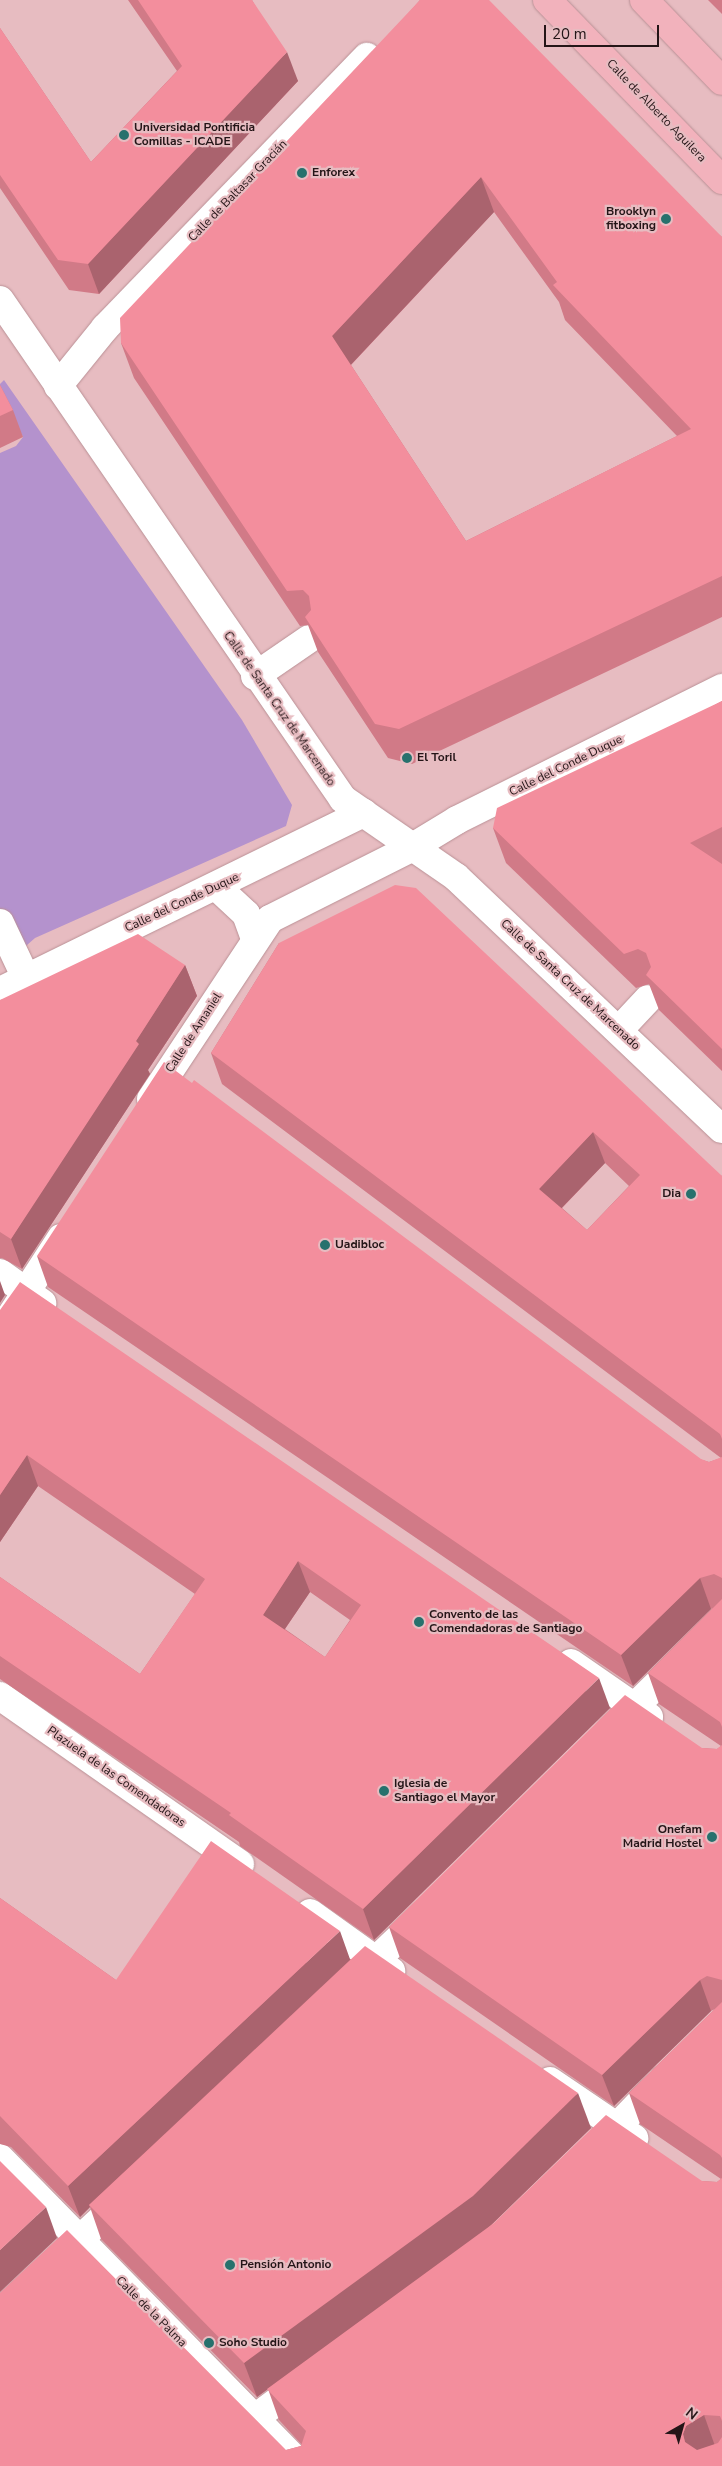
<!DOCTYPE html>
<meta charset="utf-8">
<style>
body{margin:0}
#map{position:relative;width:722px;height:2466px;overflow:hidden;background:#e7bcc1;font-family:"Nunito Sans",sans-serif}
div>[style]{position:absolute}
.green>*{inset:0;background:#b492cd}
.roads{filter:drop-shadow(0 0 1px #ba9196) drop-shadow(0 0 1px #ba9196)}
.minor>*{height:28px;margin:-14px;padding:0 14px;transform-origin:14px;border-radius:14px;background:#fff}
.major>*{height:28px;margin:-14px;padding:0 14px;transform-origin:14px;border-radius:14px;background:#f2b2bc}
.wall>*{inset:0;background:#d17a87}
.shaded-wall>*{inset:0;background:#aa636e}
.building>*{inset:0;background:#f38e9d}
.dots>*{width:14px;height:14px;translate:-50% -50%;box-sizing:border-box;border:2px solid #e7bcc1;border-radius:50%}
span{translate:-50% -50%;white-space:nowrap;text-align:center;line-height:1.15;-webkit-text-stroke:4.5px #e7bcc1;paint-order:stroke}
.street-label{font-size:12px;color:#241517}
.poi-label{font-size:12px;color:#241517;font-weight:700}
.left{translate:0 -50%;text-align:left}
.right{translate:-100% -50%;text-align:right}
.north{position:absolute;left:657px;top:2401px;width:50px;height:50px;-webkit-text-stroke:4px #e7bcc1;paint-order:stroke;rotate:38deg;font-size:14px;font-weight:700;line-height:20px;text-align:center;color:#241517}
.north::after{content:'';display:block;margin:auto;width:18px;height:22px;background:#241517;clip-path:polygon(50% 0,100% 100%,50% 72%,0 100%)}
.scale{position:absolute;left:544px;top:25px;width:115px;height:22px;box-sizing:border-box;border:2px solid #241517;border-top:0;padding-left:6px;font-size:15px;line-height:18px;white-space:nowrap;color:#241517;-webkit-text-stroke:4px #e7bcc1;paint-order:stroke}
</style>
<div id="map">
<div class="green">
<i style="clip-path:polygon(4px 380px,242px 720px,292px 805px,286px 826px,35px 938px,19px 952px,0 909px,0 453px,16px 446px,23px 437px,0 394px,0 384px)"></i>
</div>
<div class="roads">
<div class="minor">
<i style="left:0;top:300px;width:606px;rotate:55.5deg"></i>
<i style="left:343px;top:799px;width:137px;rotate:34.6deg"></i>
<i style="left:456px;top:877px;width:366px;rotate:43.5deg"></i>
<i style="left:58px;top:386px;width:75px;rotate:-51deg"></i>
<i style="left:105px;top:328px;width:377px;rotate:-46deg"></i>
<i style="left:255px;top:676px;width:65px;rotate:-34.4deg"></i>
<i style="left:217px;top:887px;width:40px;rotate:43deg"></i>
<i style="left:246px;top:914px;width:27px;rotate:70deg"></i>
<i style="left:0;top:923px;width:61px;rotate:64.7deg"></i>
<i style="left:0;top:991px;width:405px;rotate:-26.1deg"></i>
<i style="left:619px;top:1030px;width:42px;rotate:-46.9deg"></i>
<i style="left:151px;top:1099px;width:216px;rotate:-56.5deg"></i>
<i style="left:270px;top:919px;width:158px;rotate:-26.7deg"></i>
<i style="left:411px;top:848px;width:54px;rotate:-31.3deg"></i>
<i style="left:457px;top:820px;width:296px;rotate:-26.5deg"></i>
<i style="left:0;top:1273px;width:52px;rotate:35.5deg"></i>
<i style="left:0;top:1332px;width:112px;rotate:-57deg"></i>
<i style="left:571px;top:1663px;width:95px;rotate:34.7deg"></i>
<i style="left:0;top:1696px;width:293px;rotate:35deg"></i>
<i style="left:611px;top:1730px;width:156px;rotate:-44.7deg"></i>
<i style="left:310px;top:1913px;width:100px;rotate:35.6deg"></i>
<i style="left:354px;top:1981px;width:94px;rotate:-43.7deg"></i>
<i style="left:550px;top:2081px;width:102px;rotate:34.2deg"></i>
<i style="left:604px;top:2140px;width:82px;rotate:-46deg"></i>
<i style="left:0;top:2158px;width:431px;rotate:45.6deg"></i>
<i style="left:0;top:2313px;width:166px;rotate:-42.8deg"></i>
<i style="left:255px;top:2418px;width:59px;rotate:-36.7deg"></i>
</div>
<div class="major">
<i style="left:547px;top:0;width:251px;rotate:45.8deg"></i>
<i style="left:644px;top:0;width:112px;rotate:46.1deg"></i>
</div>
</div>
<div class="wall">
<i style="clip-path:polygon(128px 0,252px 0,298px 81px,99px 294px,69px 290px,0 188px,0 28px,91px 162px,177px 71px)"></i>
<i style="clip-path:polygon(evenodd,420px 0,722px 237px,722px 617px,412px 764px,388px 758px,318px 652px,308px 625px,300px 626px,134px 378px,121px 343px,420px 0,494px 212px,559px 302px,565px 320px,677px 436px,466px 541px,351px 365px,494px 212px)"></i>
<i style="clip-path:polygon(708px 0,722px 0,722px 14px)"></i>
<i style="clip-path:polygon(0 385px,13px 410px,23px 437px,0 448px)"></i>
<i style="clip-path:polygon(722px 701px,722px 1071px,659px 1010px,649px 984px,636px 988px,506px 863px,493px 828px)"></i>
<i style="clip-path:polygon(evenodd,279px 943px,722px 1176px,722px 2466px,286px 2450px,301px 2446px,302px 2445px,279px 2420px,268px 2389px,257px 2397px,101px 2239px,90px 2207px,80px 2217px,11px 2147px,0 2144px,0 1898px,116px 1980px,350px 1959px,591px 2128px,488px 2228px,702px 2181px,717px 2182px,721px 2179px,640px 2124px,629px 2093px,715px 2009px,711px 2011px,614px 2106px,400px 1958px,389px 1927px,702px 1748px,717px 1749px,721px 1746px,659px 1704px,648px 1673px,713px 1608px,711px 1609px,633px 1686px,48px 1287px,37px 1256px,709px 1462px,721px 1458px,222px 1084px,211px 1053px,279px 943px,605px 1163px,629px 1186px,587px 1230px,562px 1208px,605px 1163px)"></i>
<i style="clip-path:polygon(185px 965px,197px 996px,148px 1070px,150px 1074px,22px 1269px,2px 1258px,0 1258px,0 1000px)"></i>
<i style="clip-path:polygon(evenodd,0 1310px,610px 1708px,374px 1940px,240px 1846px,239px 1842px,0 1679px,0 1577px,140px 1674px,195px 1594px,38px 1486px,0 1542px,0 1310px,310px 1592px,350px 1620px,325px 1657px,285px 1629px,310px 1592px)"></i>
</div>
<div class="shaded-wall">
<i style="clip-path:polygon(287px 52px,298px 81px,99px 294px,88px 264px)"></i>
<i style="clip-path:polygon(481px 177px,494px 212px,345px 371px,332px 336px)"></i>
<i style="clip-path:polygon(185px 965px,197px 996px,148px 1070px,150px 1074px,22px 1269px,11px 1239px,136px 1041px)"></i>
<i style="clip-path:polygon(593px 1132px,605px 1163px,550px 1220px,539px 1189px)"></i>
<i style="clip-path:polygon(0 1281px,5px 1295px,0 1303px)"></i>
<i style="clip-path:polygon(27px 1455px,38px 1486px,0 1542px,0 1495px)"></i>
<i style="clip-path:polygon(298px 1561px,310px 1592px,274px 1645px,263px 1615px)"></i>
<i style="clip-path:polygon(700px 1578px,711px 1609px,633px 1686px,621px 1655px)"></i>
<i style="clip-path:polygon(599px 1678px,610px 1708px,374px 1940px,363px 1909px)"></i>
<i style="clip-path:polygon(340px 1931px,351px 1962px,89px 2205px,90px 2207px,80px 2217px,68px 2186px)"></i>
<i style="clip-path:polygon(700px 1980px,711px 2011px,614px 2106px,602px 2075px)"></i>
<i style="clip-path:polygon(578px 2093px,591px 2128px,486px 2230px,257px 2397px,244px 2363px)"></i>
<i style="clip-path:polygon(46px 2207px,57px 2238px,0 2292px,0 2250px)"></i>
<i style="clip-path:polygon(704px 2415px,715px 2446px,697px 2457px,685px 2442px,683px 2434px,686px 2426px)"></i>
</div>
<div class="building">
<i style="clip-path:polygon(138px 0,252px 0,287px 52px,88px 264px,58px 260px,0 175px,0 28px,91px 162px,182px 66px)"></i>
<i style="clip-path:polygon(evenodd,420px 0,489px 0,722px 237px,722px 576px,399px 729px,375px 724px,305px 617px,311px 610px,309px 596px,303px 590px,287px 591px,121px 343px,120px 318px,420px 0,481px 177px,557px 282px,553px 285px,691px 429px,466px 541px,332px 336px,481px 177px)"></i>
<i style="clip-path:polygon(0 385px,13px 410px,0 416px)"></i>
<i style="clip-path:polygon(722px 701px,722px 827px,690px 843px,722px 864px,722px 1049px,646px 975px,651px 967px,646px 953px,638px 949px,624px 954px,493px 828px,497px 808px)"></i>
<i style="clip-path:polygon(evenodd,395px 885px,416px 888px,722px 1176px,722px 1439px,720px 1434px,211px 1053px,279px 943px,395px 885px,593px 1132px,640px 1175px,587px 1230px,539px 1189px,593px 1132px)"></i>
<i style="clip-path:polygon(138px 934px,185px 965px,136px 1041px,139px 1044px,11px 1239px,0 1232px,0 1000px)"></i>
<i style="clip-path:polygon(164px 1062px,192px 1083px,194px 1080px,701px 1459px,709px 1462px,722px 1457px,722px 1578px,714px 1574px,700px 1578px,621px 1655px,37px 1256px)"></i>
<i style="clip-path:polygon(evenodd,20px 1282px,599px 1678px,363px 1909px,229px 1815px,231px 1813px,0 1656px,0 1577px,140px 1674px,205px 1579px,27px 1455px,0 1495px,0 1310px,20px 1282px,298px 1561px,361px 1605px,325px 1657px,263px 1615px,298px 1561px)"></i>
<i style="clip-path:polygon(722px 1599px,722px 1727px,720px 1722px,648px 1673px)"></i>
<i style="clip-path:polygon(625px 1695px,702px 1748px,717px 1749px,722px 1745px,722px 1981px,722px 1980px,707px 1976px,700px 1980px,602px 2075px,389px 1927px)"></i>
<i style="clip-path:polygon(211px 1841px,340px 1931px,68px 2186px,0 2116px,0 1898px,116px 1980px)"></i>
<i style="clip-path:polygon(365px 1946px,578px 2093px,473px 2196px,244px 2363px,89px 2205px)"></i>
<i style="clip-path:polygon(722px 2001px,722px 2158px,720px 2155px,629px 2093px,722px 2002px)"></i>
<i style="clip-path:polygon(606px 2115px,702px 2181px,717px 2182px,722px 2178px,722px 2421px,720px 2416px,704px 2415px,686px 2426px,683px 2434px,685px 2442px,697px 2450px,718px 2443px,722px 2437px,722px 2466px,0 2466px,0 2293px,67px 2230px,286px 2450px,301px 2446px,306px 2431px,267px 2389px,494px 2223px)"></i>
<i style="clip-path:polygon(0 2161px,46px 2207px,0 2250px)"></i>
</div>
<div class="dots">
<i style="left:124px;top:135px;background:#27716d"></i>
<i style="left:302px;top:173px;background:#27716d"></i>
<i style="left:666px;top:219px;background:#27716d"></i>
<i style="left:407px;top:758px;background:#27716d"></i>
<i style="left:691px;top:1194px;background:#27716d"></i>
<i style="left:325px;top:1245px;background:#27716d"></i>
<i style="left:419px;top:1622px;background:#27716d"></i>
<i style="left:384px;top:1791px;background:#27716d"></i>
<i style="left:712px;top:1837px;background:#27716d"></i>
<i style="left:230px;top:2265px;background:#27716d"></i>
<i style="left:209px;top:2343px;background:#27716d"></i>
</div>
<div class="street-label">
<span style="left:656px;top:111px;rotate:46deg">Calle de Alberto Aguilera</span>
<span style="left:238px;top:191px;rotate:-46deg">Calle de Baltasar Gracián</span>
<span style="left:279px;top:709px;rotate:55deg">Calle de Santa Cruz de Marcenado</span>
<span style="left:566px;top:766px;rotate:-26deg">Calle del Conde Duque</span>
<span style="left:182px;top:903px;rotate:-25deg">Calle del Conde Duque</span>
<span style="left:570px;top:985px;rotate:43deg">Calle de Santa Cruz de Marcenado</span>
<span style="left:194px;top:1033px;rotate:-57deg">Calle de Amaniel</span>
<span style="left:116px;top:1777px;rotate:35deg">Plazuela de las Comendadoras</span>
<span style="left:151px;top:2312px;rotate:45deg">Calle de la Palma</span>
</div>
<div class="poi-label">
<span class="left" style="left:134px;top:135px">Universidad Pontificia<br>Comillas - ICADE</span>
<span class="left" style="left:312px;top:173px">Enforex</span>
<span class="right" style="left:656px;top:219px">Brooklyn<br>fitboxing</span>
<span class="left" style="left:417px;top:758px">El Toril</span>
<span class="right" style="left:681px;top:1194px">Dia</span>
<span class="left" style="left:335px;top:1245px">Uadibloc</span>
<span class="left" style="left:429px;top:1622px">Convento de las<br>Comendadoras de Santiago</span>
<span class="left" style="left:394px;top:1791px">Iglesia de<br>Santiago el Mayor</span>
<span class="right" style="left:702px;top:1837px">Onefam<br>Madrid Hostel</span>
<span class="left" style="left:240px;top:2265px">Pensión Antonio</span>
<span class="left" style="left:219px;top:2343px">Soho Studio</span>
</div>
<div class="north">N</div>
<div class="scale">20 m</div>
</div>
